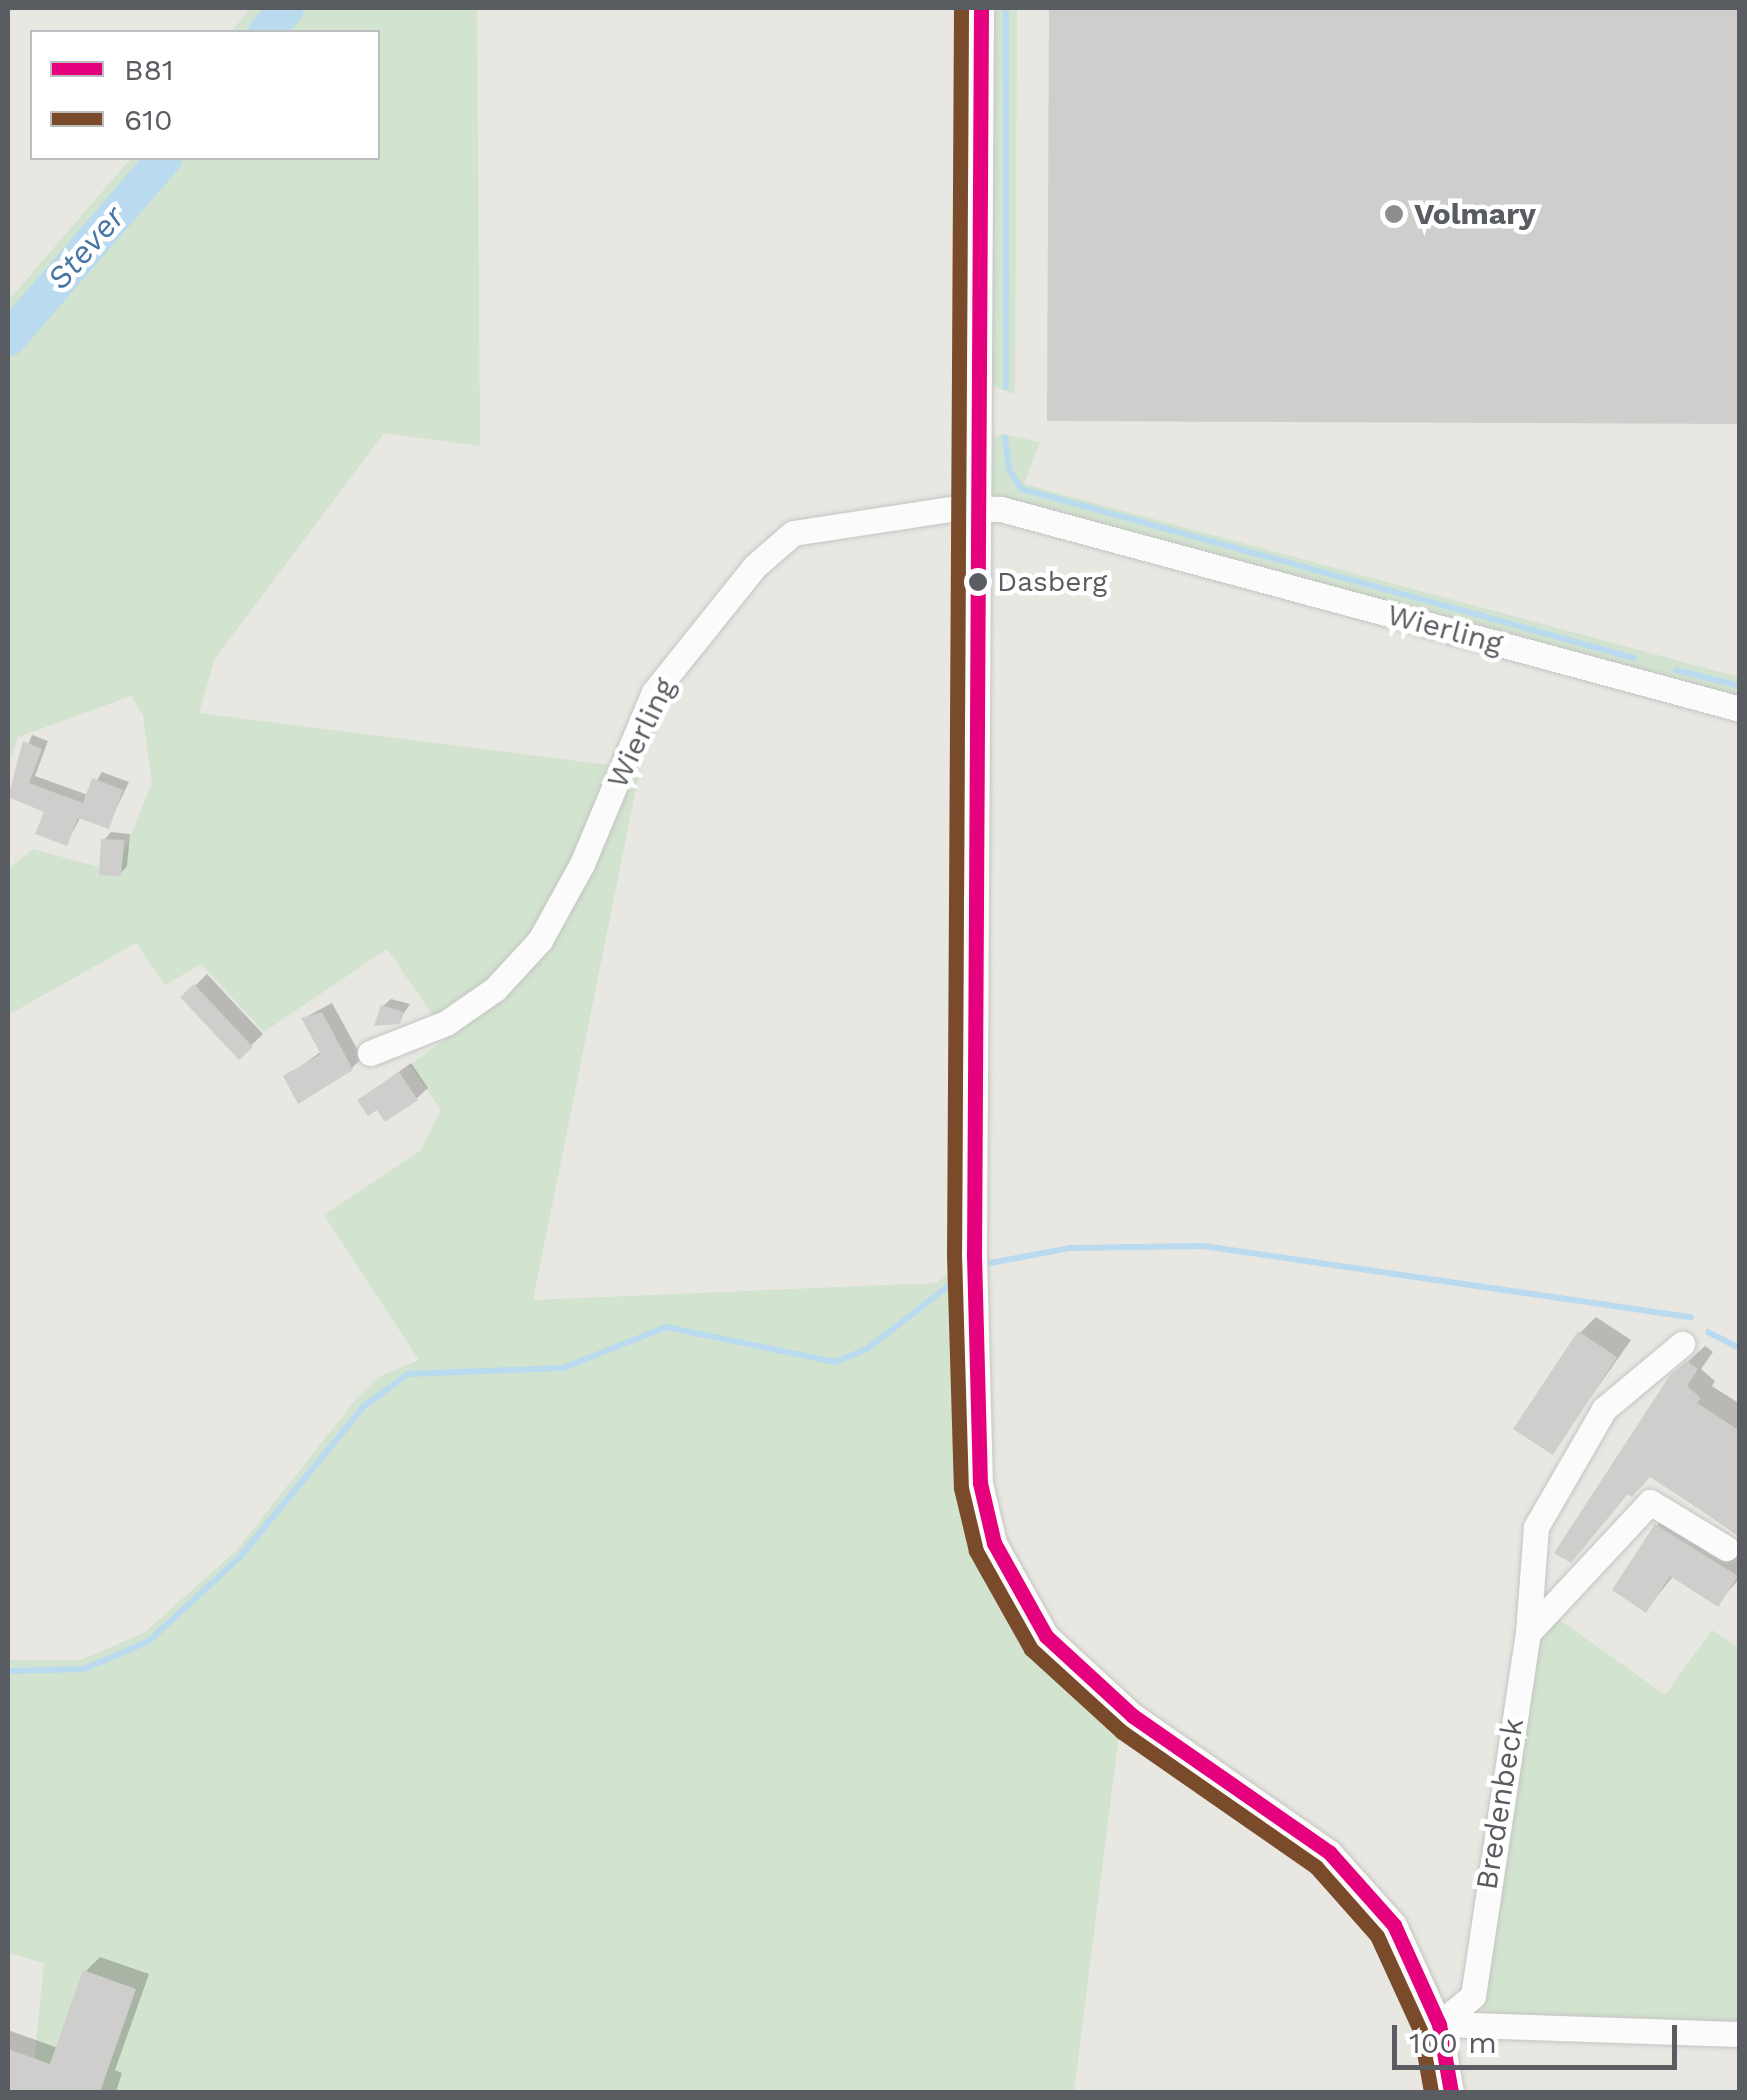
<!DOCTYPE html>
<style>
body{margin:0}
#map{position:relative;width:1747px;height:2100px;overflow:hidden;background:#e8e7e2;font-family:"Work Sans",sans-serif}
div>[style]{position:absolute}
.green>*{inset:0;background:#d2e3cf}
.shadow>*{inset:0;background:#0003}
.stream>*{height:6px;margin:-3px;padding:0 3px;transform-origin:3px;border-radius:3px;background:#badaef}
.river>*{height:35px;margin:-17.5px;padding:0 17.5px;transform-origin:17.5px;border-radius:17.5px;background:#badaef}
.building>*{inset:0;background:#cfcecc}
.roads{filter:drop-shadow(0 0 2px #c4c4c3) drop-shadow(0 0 2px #c4c4c3)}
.minor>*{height:25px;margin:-12.5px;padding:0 12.5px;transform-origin:12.5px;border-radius:12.5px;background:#fcfbfb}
.bus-1>*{height:15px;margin:-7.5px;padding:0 7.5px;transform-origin:7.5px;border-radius:7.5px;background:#e5007d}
.bus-2>*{height:15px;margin:-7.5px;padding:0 7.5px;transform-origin:7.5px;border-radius:7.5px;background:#7a4b2a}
.dots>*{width:28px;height:28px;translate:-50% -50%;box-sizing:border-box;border:5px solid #fff;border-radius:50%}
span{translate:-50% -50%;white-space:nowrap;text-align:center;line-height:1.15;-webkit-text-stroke:9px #fff;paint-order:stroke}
.bus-label{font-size:28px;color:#595c60}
.left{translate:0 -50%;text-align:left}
.poi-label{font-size:30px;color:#595c60;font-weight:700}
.street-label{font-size:30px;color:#595c60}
.water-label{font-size:32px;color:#4776a3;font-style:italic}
.frame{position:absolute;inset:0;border:10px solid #595c60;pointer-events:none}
.legend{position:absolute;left:30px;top:30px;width:350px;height:130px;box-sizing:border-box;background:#fff;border:2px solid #bdbebf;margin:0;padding:12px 18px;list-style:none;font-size:30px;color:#595c60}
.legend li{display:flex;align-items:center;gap:20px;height:50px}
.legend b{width:50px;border:2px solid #bdbebf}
.scale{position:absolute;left:1392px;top:2025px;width:285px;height:45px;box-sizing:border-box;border:5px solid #595c60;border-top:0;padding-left:12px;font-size:30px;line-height:35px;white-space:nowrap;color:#595c60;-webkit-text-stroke:8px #fff;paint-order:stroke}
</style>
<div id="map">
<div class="green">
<i style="clip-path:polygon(251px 8px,477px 8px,480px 446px,384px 433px,215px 658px,199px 713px,640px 769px,533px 1300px,937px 1283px,965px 1261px,984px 1543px,1036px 1642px,1121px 1719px,1074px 2092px,31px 2092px,44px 1963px,8px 1953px,8px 1660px,81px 1660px,144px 1633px,237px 1550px,356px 1399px,378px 1377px,419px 1360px,324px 1215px,420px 1151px,441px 1110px,410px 1065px,448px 1037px,387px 949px,264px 1032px,201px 964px,165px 985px,136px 943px,8px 1015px,8px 869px,33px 849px,116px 872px,152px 783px,143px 715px,131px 696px,18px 737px,8px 765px,8px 301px,131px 158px,378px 158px,378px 32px,231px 32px)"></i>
<i style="clip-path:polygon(991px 8px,1017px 8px,1015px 394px,987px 384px)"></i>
<i style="clip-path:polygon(1001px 434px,1040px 442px,1024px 484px,1739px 677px,1739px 707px,1002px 504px,988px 490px,989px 442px)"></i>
<i style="clip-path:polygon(1560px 1620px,1665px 1695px,1712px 1630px,1739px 1648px,1739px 2027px,1482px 2017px,1531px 1648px,1546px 1626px)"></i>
</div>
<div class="shadow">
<i style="clip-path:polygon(1052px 8px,1740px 8px,1740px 422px,1049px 419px)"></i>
<i style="clip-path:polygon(32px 735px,48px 741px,35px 776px,88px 795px,102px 772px,129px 782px,108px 826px,81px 816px,67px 843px,47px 810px,8px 795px)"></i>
<i style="clip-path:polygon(111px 832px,130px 834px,127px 866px,120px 874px,104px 840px)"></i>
<i style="clip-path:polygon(207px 974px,263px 1034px,239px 1057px,184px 997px)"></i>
<i style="clip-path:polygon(391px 999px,410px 1004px,399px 1021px,383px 1006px)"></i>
<i style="clip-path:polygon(332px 1003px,362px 1058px,352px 1068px,286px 1077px,322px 1051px,304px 1018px)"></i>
<i style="clip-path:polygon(411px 1063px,428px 1088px,417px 1098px,377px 1107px,360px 1100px)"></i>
<i style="clip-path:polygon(1596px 1317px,1631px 1340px,1552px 1452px,1580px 1333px)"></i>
<i style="clip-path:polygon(1705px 1346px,1713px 1352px,1701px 1369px,1715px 1381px,1712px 1386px,1740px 1404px,1740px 1537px,1651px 1475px,1672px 1376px)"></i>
<i style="clip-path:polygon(1673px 1509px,1740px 1551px,1740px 1578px,1718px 1603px,1674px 1575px,1646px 1610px,1657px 1525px)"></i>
<i style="clip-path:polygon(100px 1957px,149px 1974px,115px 2070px,122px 2073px,116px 2092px,8px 2092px,8px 2030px,58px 2048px,85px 1972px)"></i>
</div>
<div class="stream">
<i style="left:1006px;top:387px;width:379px;rotate:-90deg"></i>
<i style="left:1005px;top:437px;width:33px;rotate:83deg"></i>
<i style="left:1009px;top:470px;width:23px;rotate:56deg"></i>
<i style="left:1022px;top:489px;width:635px;rotate:15.44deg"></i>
<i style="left:1676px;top:670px;width:66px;rotate:14deg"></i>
<i style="left:990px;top:1263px;width:81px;rotate:-10.6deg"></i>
<i style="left:1070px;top:1248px;width:133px;rotate:-0.9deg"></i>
<i style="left:1203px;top:1246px;width:493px;rotate:8.3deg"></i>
<i style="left:1708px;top:1332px;width:36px;rotate:27deg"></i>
<i style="left:8px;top:1671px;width:76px;rotate:-1.5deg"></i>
<i style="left:84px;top:1669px;width:71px;rotate:-23.3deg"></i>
<i style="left:149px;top:1641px;width:124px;rotate:-42.7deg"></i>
<i style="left:240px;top:1557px;width:194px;rotate:-50.6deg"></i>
<i style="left:363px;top:1407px;width:56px;rotate:-36.3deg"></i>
<i style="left:408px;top:1374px;width:155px;rotate:-2.2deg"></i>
<i style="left:563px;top:1368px;width:111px;rotate:-21.7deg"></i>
<i style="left:666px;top:1327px;width:173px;rotate:11.7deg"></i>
<i style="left:835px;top:1362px;width:35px;rotate:-22deg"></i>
<i style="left:867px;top:1349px;width:116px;rotate:-37.7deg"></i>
</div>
<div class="river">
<i style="left:265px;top:32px;width:32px;rotate:-49deg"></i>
<i style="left:8px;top:338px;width:238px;rotate:-49.1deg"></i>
</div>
<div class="building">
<i style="clip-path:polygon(1049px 8px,1740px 8px,1740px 424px,1047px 421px)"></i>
<i style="clip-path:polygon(23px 741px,42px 749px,29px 783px,83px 803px,92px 778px,123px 790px,109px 829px,78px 818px,67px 846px,35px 834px,44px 812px,8px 797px)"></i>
<i style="clip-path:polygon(101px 839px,124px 840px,121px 876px,99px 875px)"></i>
<i style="clip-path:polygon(194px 984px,253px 1047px,239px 1060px,180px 997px)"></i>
<i style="clip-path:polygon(381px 1005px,404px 1012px,400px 1024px,374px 1026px)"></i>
<i style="clip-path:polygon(322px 1012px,353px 1070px,298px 1104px,283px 1076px,321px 1054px,301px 1018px)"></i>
<i style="clip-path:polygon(399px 1072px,418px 1100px,385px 1122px,377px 1110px,368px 1116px,357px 1100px)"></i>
<i style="clip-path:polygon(1578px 1331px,1617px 1357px,1553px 1455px,1513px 1429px)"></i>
<i style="clip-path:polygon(1687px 1361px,1698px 1369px,1687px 1386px,1701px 1398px,1697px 1403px,1740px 1431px,1740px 1536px,1650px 1477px,1632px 1497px,1628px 1494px,1571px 1563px,1554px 1553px,1670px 1375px)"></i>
<i style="clip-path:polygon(1655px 1524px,1738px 1576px,1718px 1607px,1670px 1576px,1646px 1613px,1612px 1590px)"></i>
<i style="clip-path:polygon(83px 1970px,136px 1989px,100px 2092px,8px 2092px,8px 2049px,50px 2064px)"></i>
</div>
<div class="roads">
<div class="minor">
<i style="left:981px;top:8px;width:1247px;rotate:90.32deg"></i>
<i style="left:974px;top:1255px;width:228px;rotate:88.5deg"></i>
<i style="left:980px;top:1483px;width:62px;rotate:76.9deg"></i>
<i style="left:994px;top:1543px;width:107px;rotate:60.8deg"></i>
<i style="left:1046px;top:1636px;width:118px;rotate:42.6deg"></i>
<i style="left:1133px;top:1716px;width:239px;rotate:34.8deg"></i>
<i style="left:1329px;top:1852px;width:98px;rotate:48.3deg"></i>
<i style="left:1394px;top:1925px;width:109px;rotate:65.6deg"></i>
<i style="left:1439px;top:2024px;width:69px;rotate:80deg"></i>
<i style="left:370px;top:1053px;width:82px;rotate:-21.5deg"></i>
<i style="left:446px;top:1023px;width:60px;rotate:-34.8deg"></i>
<i style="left:495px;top:989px;width:67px;rotate:-47.4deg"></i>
<i style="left:540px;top:940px;width:87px;rotate:-61.1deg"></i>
<i style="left:582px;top:864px;width:186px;rotate:-67.3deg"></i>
<i style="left:654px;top:692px;width:161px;rotate:-51.3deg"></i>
<i style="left:755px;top:566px;width:50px;rotate:-41deg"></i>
<i style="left:793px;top:533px;width:165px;rotate:-8.7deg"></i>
<i style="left:956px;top:508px;width:45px;rotate:1.3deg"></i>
<i style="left:1001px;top:509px;width:766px;rotate:15.14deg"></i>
<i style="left:1528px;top:1633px;width:179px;rotate:-47deg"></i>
<i style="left:1650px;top:1502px;width:89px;rotate:31.2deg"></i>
<i style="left:1439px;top:2024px;width:44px;rotate:-39.5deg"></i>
<i style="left:1473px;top:1996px;width:367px;rotate:-81.4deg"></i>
<i style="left:1528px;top:1633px;width:106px;rotate:-85.7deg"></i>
<i style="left:1536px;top:1527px;width:136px;rotate:-60deg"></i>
<i style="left:1604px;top:1409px;width:102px;rotate:-39.8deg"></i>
<i style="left:1439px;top:2024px;width:301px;rotate:1.9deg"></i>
</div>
</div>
<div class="bus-1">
<i style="left:981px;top:8px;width:1247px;rotate:90.32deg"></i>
<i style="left:974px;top:1255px;width:228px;rotate:88.5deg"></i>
<i style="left:980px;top:1483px;width:62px;rotate:76.9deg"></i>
<i style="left:994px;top:1543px;width:107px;rotate:60.8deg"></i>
<i style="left:1046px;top:1636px;width:118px;rotate:42.6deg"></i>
<i style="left:1133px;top:1716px;width:239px;rotate:34.8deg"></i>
<i style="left:1329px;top:1852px;width:98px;rotate:48.3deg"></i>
<i style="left:1394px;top:1925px;width:109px;rotate:65.6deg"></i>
<i style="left:1439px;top:2024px;width:69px;rotate:80deg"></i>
</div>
<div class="bus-2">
<i style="left:961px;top:8px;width:1247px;rotate:90.32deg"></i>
<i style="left:954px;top:1255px;width:233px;rotate:88.3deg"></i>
<i style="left:961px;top:1488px;width:65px;rotate:76.6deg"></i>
<i style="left:976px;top:1551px;width:112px;rotate:60.7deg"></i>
<i style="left:1031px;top:1649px;width:123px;rotate:42.4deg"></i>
<i style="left:1122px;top:1732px;width:236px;rotate:34.8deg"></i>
<i style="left:1316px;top:1867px;width:92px;rotate:48.5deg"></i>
<i style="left:1377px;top:1936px;width:103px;rotate:65.4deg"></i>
<i style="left:1420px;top:2030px;width:63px;rotate:79.9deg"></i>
</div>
<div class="dots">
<i style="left:1394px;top:214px;background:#8b8d8e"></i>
<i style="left:978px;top:582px;background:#595c60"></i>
</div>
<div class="bus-label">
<span class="left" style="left:997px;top:582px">Dasberg</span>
</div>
<div class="poi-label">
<span class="left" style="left:1414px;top:214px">Volmary</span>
</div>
<div class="street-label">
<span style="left:1445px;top:629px;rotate:15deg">Wierling</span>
<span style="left:641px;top:733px;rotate:-64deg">Wierling</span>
<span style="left:1500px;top:1804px;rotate:-81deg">Bredenbeck</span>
</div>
<div class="water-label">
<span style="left:86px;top:248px;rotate:-49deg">Stever</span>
</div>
<div class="frame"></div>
<ul class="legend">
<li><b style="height:12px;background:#e5007d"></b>B81</li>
<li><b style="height:12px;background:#7a4b2a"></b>610</li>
</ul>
<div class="scale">100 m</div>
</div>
